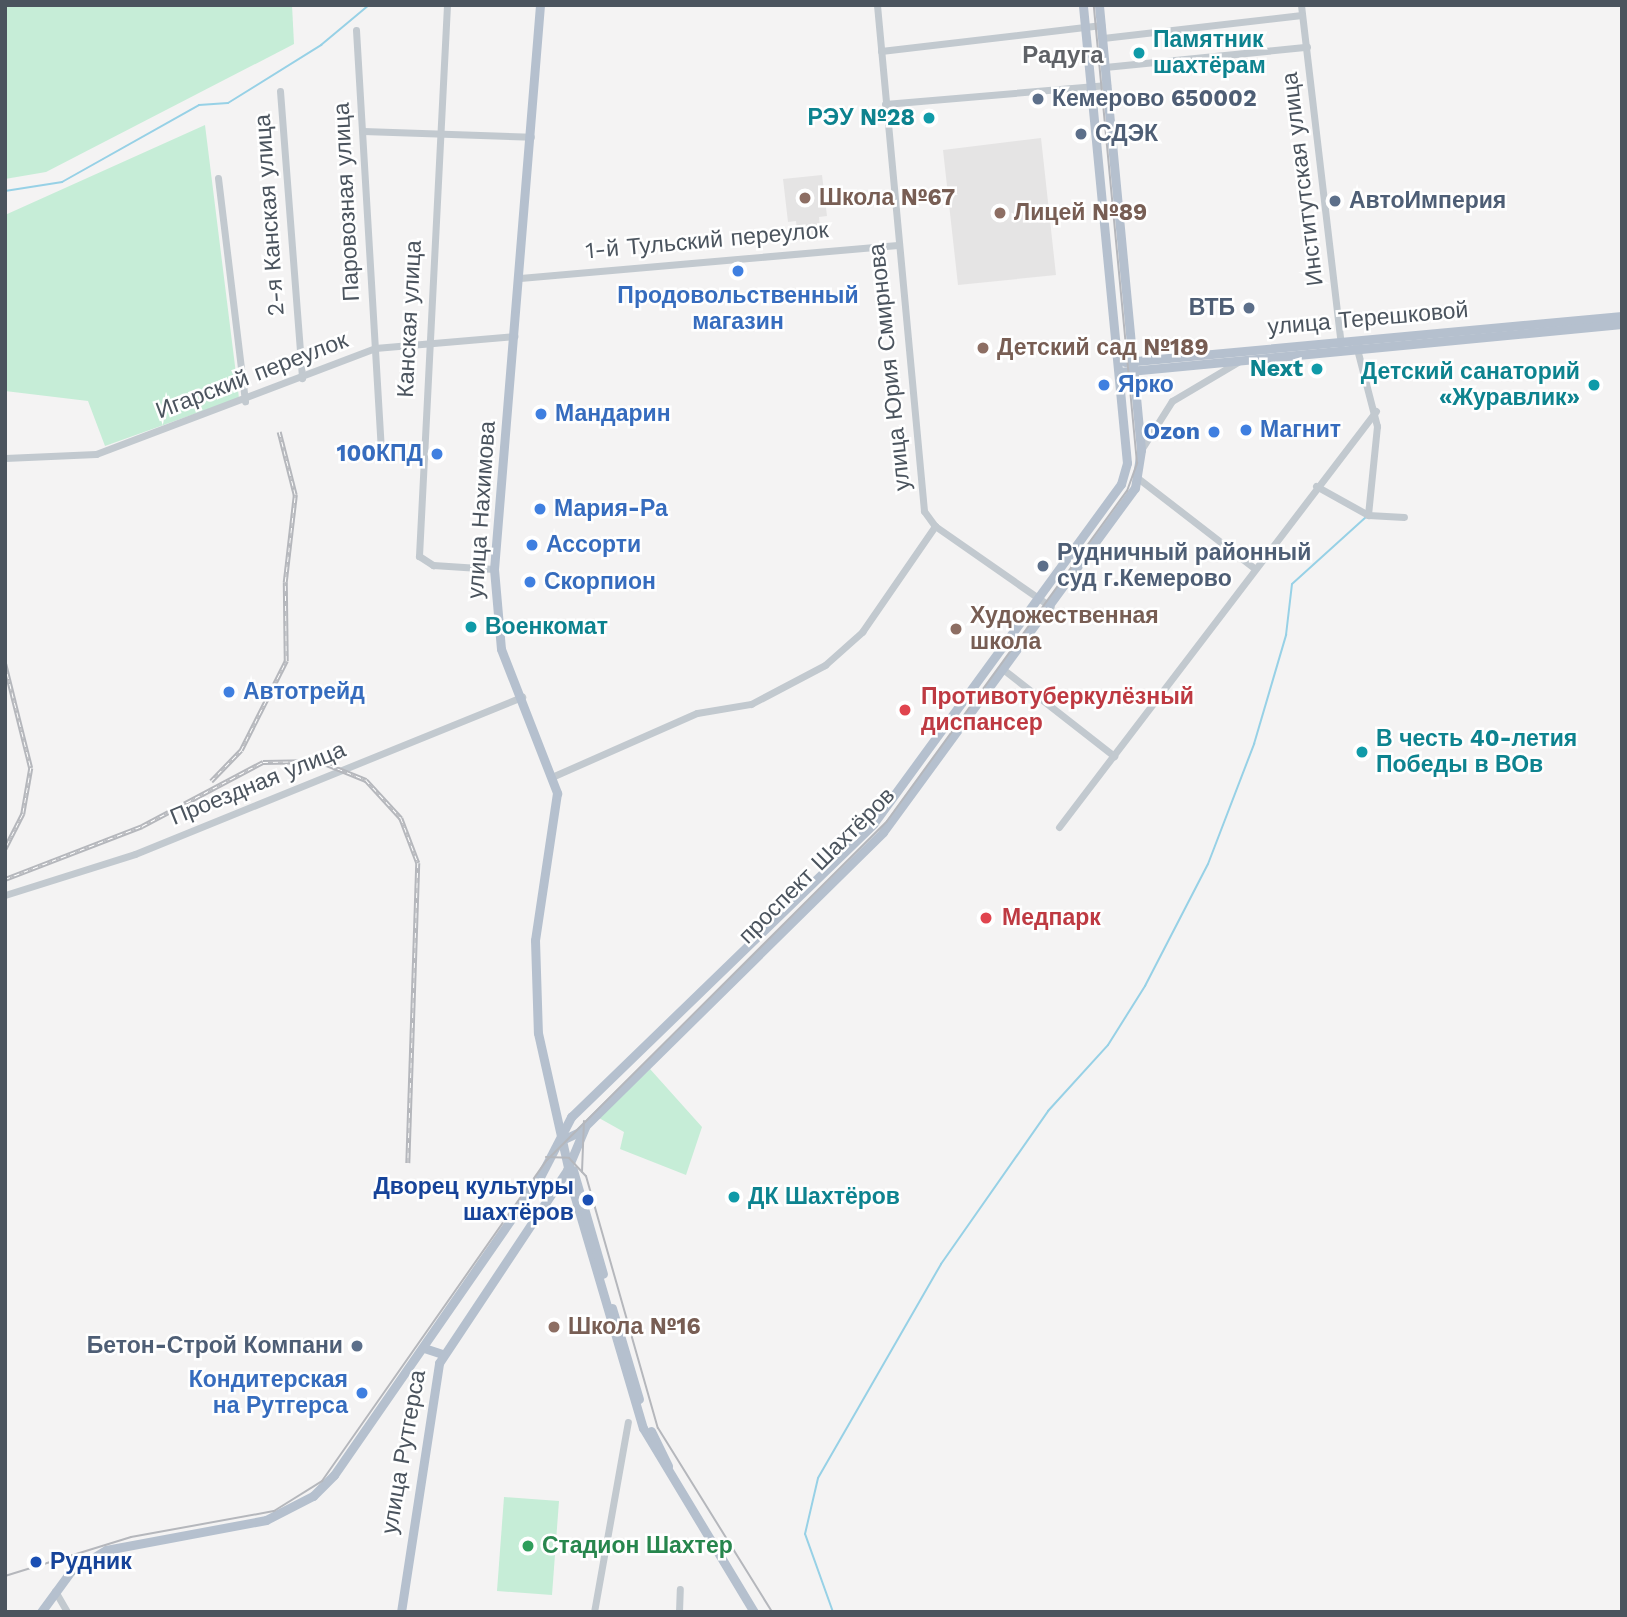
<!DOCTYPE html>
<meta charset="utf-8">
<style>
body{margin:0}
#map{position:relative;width:1627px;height:1617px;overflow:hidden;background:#f4f3f3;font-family:"Work Sans",sans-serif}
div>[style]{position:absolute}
.education>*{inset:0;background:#e5e4e4}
.green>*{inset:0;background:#c6edd7}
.stream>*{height:2px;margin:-1px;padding:0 1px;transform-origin:1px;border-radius:1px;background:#97d1e6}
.minor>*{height:7px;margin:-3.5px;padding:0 3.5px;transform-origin:3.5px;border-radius:3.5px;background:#c2c9cf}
.major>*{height:9px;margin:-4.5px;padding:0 4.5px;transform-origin:4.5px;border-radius:4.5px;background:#b5c0ce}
.tram>*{height:2px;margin:-1px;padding:0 1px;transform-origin:1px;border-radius:1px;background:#b5b7bc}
.rail>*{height:4.5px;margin-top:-2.25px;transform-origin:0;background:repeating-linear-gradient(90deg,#fff 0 5px,#b5b7bc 0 10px);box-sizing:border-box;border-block:2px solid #b5b7bc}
.dots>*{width:19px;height:19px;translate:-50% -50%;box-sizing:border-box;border:4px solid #fff;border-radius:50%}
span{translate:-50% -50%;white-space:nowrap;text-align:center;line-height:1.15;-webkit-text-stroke:5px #fff;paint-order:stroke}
.culture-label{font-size:23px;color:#0d838f;font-weight:700}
.left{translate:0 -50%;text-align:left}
.right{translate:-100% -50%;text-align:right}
.service-label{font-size:23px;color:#4e5e75;font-weight:700}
.street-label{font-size:23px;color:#4b545e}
.education-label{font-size:23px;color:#785e54;font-weight:700}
.shop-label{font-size:23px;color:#366cbe;font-weight:700}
.health-label{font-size:23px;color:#be3a42;font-weight:700}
.transit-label{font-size:23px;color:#164399;font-weight:700}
.leisure-label{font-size:23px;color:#27864d;font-weight:700}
.neighbourhood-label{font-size:24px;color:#5f6267;font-weight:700}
.frame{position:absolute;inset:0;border:7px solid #4b545e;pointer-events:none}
</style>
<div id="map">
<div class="education">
<i style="clip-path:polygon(1041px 138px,1056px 275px,958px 285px,943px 150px)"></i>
<i style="clip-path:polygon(822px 175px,827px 216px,819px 217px,821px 237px,798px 240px,796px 221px,788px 222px,783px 179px)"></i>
</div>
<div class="green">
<i style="clip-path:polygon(5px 5px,292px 5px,294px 44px,46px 172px,5px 179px)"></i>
<i style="clip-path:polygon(205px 125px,239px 398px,105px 446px,88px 401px,5px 391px,5px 215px)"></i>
<i style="clip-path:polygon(650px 1069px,702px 1127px,686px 1175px,620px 1149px,624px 1132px,599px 1118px)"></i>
<i style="clip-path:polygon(504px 1497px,559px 1501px,552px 1595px,497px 1591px)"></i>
</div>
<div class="stream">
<i style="left:5px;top:191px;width:58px;rotate:-9deg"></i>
<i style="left:62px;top:182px;width:157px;rotate:-29.3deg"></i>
<i style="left:199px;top:105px;width:29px;rotate:-4deg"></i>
<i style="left:228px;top:103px;width:110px;rotate:-31.9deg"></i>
<i style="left:321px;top:45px;width:62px;rotate:-39.8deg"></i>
<i style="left:833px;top:1612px;width:83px;rotate:-109.7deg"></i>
<i style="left:805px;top:1534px;width:57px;rotate:-76.9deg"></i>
<i style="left:818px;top:1478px;width:247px;rotate:-60.1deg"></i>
<i style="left:941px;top:1264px;width:187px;rotate:-55deg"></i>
<i style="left:1048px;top:1111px;width:89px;rotate:-47.7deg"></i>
<i style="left:1108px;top:1045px;width:70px;rotate:-57.9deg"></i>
<i style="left:1145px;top:986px;width:137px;rotate:-62.7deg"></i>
<i style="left:1208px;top:864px;width:129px;rotate:-69deg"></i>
<i style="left:1254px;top:744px;width:114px;rotate:-73.6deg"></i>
<i style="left:1286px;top:635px;width:51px;rotate:-83.3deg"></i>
<i style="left:1292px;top:584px;width:101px;rotate:-42.2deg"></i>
</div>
<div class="minor">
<i style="left:447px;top:5px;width:552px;rotate:92.91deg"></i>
<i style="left:419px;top:556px;width:17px;rotate:33deg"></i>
<i style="left:433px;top:565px;width:61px;rotate:3.8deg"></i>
<i style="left:877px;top:5px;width:508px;rotate:84.69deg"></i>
<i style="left:924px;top:511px;width:19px;rotate:54deg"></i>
<i style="left:935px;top:526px;width:141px;rotate:34.9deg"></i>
<i style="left:1301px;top:5px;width:342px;rotate:83.3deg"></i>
<i style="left:356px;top:30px;width:427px;rotate:86.6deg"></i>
<i style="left:1103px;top:38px;width:200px;rotate:-6.6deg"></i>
<i style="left:881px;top:51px;width:222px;rotate:-6.7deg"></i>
<i style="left:1105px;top:67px;width:203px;rotate:-5.7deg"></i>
<i style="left:280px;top:91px;width:288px;rotate:85.6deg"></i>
<i style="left:885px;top:104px;width:223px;rotate:-4.9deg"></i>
<i style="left:363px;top:131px;width:168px;rotate:2deg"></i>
<i style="left:218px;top:178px;width:225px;rotate:83.1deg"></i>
<i style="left:520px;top:278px;width:379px;rotate:-5deg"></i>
<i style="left:1356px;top:345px;width:84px;rotate:75.5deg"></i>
<i style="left:1377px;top:426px;width:89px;rotate:95.8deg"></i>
<i style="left:1368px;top:515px;width:36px;rotate:3deg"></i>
<i style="left:1141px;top:450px;width:58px;rotate:-57.7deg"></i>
<i style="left:1172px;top:401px;width:77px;rotate:-30.6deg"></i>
<i style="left:5px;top:458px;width:91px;rotate:-2.5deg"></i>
<i style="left:96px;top:454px;width:298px;rotate:-20.8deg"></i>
<i style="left:375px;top:348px;width:140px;rotate:-4.9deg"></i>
<i style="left:1139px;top:479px;width:145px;rotate:37.7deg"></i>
<i style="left:1316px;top:486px;width:60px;rotate:29.1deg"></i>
<i style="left:1004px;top:670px;width:140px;rotate:38deg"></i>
<i style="left:554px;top:776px;width:156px;rotate:-23.8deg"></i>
<i style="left:697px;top:713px;width:55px;rotate:-9.5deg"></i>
<i style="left:751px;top:704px;width:84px;rotate:-27.8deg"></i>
<i style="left:825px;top:665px;width:50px;rotate:-41.7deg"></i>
<i style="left:862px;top:632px;width:129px;rotate:-55.4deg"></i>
<i style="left:1059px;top:827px;width:523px;rotate:-52.69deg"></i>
<i style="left:5px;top:895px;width:136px;rotate:-17.5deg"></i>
<i style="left:135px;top:854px;width:418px;rotate:-22.1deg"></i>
<i style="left:55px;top:1591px;width:24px;rotate:60deg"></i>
<i style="left:594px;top:1612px;width:193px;rotate:-79.9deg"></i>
<i style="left:679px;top:1612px;width:23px;rotate:-88deg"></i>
</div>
<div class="major">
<i style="left:540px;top:5px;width:566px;rotate:94.66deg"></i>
<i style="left:494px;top:569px;width:80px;rotate:85deg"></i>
<i style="left:501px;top:649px;width:155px;rotate:68.7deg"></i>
<i style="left:557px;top:793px;width:149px;rotate:98.5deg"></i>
<i style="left:535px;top:940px;width:93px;rotate:88.2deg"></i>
<i style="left:538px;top:1033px;width:165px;rotate:77.4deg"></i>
<i style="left:574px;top:1194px;width:244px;rotate:73.6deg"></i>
<i style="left:643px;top:1428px;width:215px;rotate:58.9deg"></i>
<i style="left:1125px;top:362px;width:499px;rotate:-5.3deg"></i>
<i style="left:1119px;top:372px;width:505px;rotate:-5.45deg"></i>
<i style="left:562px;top:1140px;width:19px;rotate:-25deg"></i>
<i style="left:579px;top:1132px;width:427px;rotate:-44.6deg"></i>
<i style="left:883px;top:832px;width:426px;rotate:-53.8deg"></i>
<i style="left:1135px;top:488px;width:38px;rotate:-81deg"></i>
<i style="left:1141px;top:450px;width:447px;rotate:-95.4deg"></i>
<i style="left:573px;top:1170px;width:108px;rotate:73.9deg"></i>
<i style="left:612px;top:1308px;width:95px;rotate:73.5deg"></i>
<i style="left:424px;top:1348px;width:20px;rotate:18deg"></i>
<i style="left:651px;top:1431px;width:39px;rotate:64deg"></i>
<i style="left:41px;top:1612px;width:51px;rotate:-53.8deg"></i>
<i style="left:71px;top:1571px;width:41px;rotate:-31deg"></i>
<i style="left:106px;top:1550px;width:163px;rotate:-10.6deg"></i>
<i style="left:266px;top:1520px;width:53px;rotate:-27.1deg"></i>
<i style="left:313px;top:1496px;width:30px;rotate:-45deg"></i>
<i style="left:334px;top:1475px;width:362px;rotate:-55.3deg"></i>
<i style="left:540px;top:1177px;width:68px;rotate:-62.7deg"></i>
<i style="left:571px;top:1117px;width:421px;rotate:-44.1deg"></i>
<i style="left:873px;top:824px;width:421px;rotate:-53.9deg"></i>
<i style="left:1121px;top:484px;width:22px;rotate:-74deg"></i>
<i style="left:1127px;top:463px;width:460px;rotate:-95.5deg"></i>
<i style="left:401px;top:1612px;width:252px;rotate:-81.3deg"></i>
<i style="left:439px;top:1363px;width:232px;rotate:-56.4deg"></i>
<i style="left:567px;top:1170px;width:47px;rotate:-67.3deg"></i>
</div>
<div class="tram">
<i style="left:546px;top:1157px;width:23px;rotate:2deg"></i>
<i style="left:569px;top:1158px;width:25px;rotate:47deg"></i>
<i style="left:586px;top:1176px;width:262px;rotate:74.1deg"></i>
<i style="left:658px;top:1428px;width:216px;rotate:58.2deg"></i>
<i style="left:582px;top:1172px;width:51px;rotate:-87.8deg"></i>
<i style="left:5px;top:1576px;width:132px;rotate:-17.2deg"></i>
<i style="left:131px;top:1537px;width:145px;rotate:-10.3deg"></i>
<i style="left:274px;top:1511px;width:57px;rotate:-32deg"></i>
<i style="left:322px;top:1481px;width:392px;rotate:-55deg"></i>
<i style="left:547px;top:1160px;width:480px;rotate:-44.9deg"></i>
<i style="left:887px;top:821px;width:408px;rotate:-54deg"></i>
<i style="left:1127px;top:491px;width:30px;rotate:-70deg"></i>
<i style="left:1137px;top:463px;width:460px;rotate:-95.4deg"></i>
</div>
<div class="rail">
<i style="left:5px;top:664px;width:107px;rotate:76deg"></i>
<i style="left:31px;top:768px;width:47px;rotate:99.9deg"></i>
<i style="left:23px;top:814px;width:39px;rotate:117deg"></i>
<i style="left:211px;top:781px;width:43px;rotate:-45.9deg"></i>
<i style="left:241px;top:750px;width:100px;rotate:-63.2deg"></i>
<i style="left:286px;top:661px;width:79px;rotate:-90.7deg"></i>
<i style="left:285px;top:582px;width:88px;rotate:-83.4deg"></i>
<i style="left:295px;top:495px;width:65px;rotate:-104.3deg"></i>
<i style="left:5px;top:879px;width:147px;rotate:-21.1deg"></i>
<i style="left:142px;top:826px;width:137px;rotate:-27.9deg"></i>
<i style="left:263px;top:762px;width:56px;rotate:-1deg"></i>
<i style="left:319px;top:761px;width:51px;rotate:22deg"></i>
<i style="left:366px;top:780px;width:52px;rotate:47.4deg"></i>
<i style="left:401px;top:818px;width:48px;rotate:69.3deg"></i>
<i style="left:418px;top:863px;width:300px;rotate:91.9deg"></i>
</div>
<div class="dots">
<i style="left:1139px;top:53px;background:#0f9aa8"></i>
<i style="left:1038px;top:99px;background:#5c6f8a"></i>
<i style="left:929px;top:118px;background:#0f9aa8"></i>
<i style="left:1081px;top:134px;background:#5c6f8a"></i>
<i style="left:805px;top:198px;background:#8d6e63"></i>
<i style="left:1335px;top:201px;background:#5c6f8a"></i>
<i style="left:1000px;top:213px;background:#8d6e63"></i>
<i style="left:738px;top:271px;background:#3f7fe0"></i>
<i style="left:1249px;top:308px;background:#5c6f8a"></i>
<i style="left:983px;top:348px;background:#8d6e63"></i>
<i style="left:1317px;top:369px;background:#0f9aa8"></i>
<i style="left:1104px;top:385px;background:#3f7fe0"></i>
<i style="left:1594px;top:385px;background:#0f9aa8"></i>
<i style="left:541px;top:414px;background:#3f7fe0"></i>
<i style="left:1246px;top:430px;background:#3f7fe0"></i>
<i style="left:1214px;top:432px;background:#3f7fe0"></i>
<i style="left:437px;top:454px;background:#3f7fe0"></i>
<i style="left:540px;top:509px;background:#3f7fe0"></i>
<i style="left:532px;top:545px;background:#3f7fe0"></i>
<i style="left:1043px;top:566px;background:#5c6f8a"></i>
<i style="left:530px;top:582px;background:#3f7fe0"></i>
<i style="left:471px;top:627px;background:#0f9aa8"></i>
<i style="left:956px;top:629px;background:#8d6e63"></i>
<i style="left:229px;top:692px;background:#3f7fe0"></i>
<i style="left:905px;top:710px;background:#e0444e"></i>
<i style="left:1362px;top:752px;background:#0f9aa8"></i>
<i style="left:986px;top:918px;background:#e0444e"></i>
<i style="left:734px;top:1197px;background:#0f9aa8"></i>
<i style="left:588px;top:1200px;background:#1a4fb4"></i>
<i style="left:554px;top:1327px;background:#8d6e63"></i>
<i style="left:357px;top:1346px;background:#5c6f8a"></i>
<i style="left:362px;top:1393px;background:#3f7fe0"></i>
<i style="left:528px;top:1546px;background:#2e9e5b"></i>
<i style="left:36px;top:1562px;background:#1a4fb4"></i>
</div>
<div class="culture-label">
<span class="left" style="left:1153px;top:53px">Памятник<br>шахтёрам</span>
<span class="right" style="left:915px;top:118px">РЭУ №28</span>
<span class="right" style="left:1303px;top:369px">Next</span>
<span class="right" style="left:1580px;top:385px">Детский санаторий<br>«Журавлик»</span>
<span class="left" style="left:485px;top:627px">Военкомат</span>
<span class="left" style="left:1376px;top:752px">В честь 40-летия<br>Победы в ВОв</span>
<span class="left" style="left:748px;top:1197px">ДК Шахтёров</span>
</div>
<div class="service-label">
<span class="left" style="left:1052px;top:99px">Кемерово 650002</span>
<span class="left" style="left:1095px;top:134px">СДЭК</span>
<span class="left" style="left:1349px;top:201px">АвтоИмперия</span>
<span class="right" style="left:1235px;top:308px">ВТБ</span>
<span class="left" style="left:1057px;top:566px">Рудничный районный<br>суд г.Кемерово</span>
<span class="right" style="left:343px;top:1346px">Бетон-Строй Компани</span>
</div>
<div class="street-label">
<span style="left:1303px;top:179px;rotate:-97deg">Институтская улица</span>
<span style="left:347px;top:202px;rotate:-93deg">Паровозная улица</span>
<span style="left:270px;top:215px;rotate:-94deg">2-я Канская улица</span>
<span style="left:707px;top:241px;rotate:-5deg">1-й Тульский переулок</span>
<span style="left:410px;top:319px;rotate:-87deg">Канская улица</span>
<span style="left:1368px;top:319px;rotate:-5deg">улица Терешковой</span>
<span style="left:890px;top:367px;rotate:-96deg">улица Юрия Смирнова</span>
<span style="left:252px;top:376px;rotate:-21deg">Игарский переулок</span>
<span style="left:482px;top:510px;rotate:-86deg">улица Нахимова</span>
<span style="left:258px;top:784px;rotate:-22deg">Проездная улица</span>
<span style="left:817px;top:866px;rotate:-45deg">проспект Шахтёров</span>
<span style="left:404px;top:1452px;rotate:-80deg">улица Рутгерса</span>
</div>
<div class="education-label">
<span class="left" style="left:819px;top:198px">Школа №67</span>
<span class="left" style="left:1014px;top:213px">Лицей №89</span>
<span class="left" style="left:997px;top:348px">Детский сад №189</span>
<span class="left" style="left:970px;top:629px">Художественная<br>школа</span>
<span class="left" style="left:568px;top:1327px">Школа №16</span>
</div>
<div class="shop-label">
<span style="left:738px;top:309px">Продовольственный<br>магазин</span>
<span class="left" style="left:1118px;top:385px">Ярко</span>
<span class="left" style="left:555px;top:414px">Мандарин</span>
<span class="left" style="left:1260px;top:430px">Магнит</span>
<span class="right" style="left:1200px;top:432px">Ozon</span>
<span class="right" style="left:423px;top:454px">100КПД</span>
<span class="left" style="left:554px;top:509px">Мария-Ра</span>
<span class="left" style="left:546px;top:545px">Ассорти</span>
<span class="left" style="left:544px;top:582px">Скорпион</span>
<span class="left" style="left:243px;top:692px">Автотрейд</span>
<span class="right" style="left:348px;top:1393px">Кондитерская<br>на Рутгерса</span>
</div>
<div class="health-label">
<span class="left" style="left:921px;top:710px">Противотуберкулёзный<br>диспансер</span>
<span class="left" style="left:1002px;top:918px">Медпарк</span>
</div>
<div class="transit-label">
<span class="right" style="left:574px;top:1200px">Дворец культуры<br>шахтёров</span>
<span class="left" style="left:50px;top:1562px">Рудник</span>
</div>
<div class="leisure-label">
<span class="left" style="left:542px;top:1546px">Стадион Шахтер</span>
</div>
<div class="neighbourhood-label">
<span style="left:1063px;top:56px">Радуга</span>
</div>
<div class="frame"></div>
</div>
